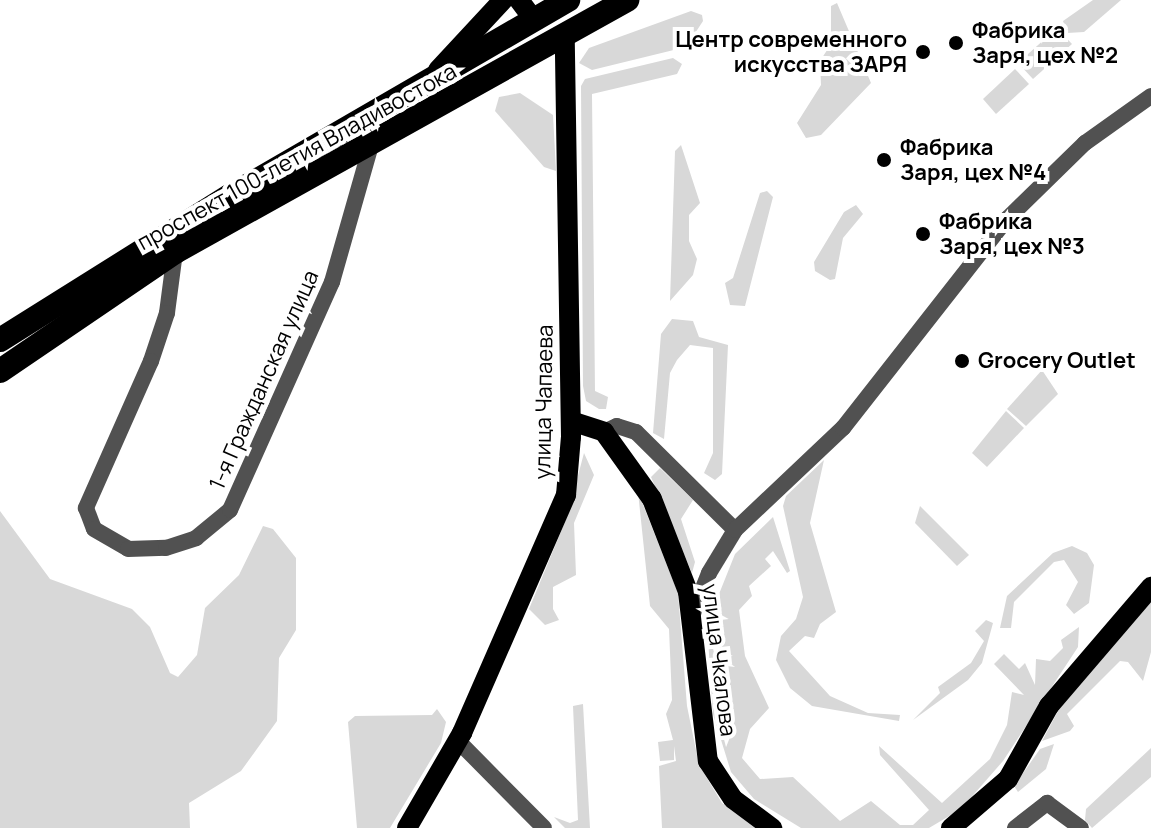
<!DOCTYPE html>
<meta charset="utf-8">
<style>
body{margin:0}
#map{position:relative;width:1151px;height:828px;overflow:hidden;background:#fff;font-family:Manrope,sans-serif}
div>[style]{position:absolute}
.green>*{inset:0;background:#d8d8d8}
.minor>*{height:16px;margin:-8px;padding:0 8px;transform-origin:8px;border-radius:8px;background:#515151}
.major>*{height:20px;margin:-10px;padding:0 10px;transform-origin:10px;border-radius:10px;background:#000}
.highway>*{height:24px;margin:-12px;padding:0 12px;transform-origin:12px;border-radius:12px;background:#000}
.dots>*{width:22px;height:22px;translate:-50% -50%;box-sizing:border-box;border:4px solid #fff;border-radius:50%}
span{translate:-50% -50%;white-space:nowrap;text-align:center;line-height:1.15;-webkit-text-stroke:8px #fff;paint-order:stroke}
.poi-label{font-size:22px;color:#000;font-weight:700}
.left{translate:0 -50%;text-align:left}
.right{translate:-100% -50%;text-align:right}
.street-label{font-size:22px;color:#000}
</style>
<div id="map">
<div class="green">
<i style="clip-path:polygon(1093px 0,1121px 0,1084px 32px,1067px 33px,1063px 21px)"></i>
<i style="clip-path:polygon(837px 3px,871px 83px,821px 135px,806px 138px,797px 123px,821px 85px,820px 61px,831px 44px,831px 6px)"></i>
<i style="clip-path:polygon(691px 11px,702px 15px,703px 21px,686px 47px,592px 70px,579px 63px,589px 48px)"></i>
<i style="clip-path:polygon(1057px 28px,1072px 44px,1033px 79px,1018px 63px)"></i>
<i style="clip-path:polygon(673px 58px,682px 64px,677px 74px,592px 94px,595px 391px,608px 397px,606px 409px,599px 409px,586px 401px,583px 386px,581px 86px,585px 79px)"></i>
<i style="clip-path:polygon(1015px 69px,1029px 84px,996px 114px,983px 99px)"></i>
<i style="clip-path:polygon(520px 93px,553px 115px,556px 171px,544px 167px,495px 111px,499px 97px)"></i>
<i style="clip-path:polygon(681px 145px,700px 203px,689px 215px,689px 241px,697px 259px,693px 275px,670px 301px,675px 151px)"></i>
<i style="clip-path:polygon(767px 191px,773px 197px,745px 306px,730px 305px,725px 283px,733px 278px,760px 193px)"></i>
<i style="clip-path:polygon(856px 205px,863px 214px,843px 238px,835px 279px,830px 280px,815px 271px,814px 262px,844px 212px)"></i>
<i style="clip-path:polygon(672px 319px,693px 321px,699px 337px,728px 345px,722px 474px,715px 480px,704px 473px,713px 453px,713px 348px,690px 345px,677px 360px,670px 373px,664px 439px,653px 433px,661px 334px)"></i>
<i style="clip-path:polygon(1042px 370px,1058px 394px,1026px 426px,1007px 409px)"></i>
<i style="clip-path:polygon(1006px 411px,1024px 428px,987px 467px,972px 453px)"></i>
<i style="clip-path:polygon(584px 453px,594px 475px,574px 523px,576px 575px,553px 587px,553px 609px,559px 620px,545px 625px,529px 609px,567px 517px)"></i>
<i style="clip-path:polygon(824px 460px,810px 523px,836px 612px,820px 624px,814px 638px,805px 636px,789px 651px,830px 696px,868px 713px,900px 715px,899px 721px,812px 706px,790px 688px,776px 660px,781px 636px,796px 619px,803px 597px,783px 506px,786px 496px)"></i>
<i style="clip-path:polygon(660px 468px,693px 500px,681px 519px,695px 562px,692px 573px,651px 477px)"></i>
<i style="clip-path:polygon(638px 492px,678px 593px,687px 706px,699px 765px,722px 803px,755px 828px,662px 828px,659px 766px,676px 761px,674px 746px,674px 760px,660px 761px,658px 742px,673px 740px,666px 714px,672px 700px,669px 629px,650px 606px)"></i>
<i style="clip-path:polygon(920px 506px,969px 555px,957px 566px,915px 523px)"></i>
<i style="clip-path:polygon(0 511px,50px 579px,132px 609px,150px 627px,170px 673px,178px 677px,197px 655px,205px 608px,239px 575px,263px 526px,273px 529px,296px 558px,296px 630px,279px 658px,277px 721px,241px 771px,189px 803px,190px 828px,0 828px)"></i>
<i style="clip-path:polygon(773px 517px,790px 571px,787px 573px,773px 551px,765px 559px,771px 566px,749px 586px,752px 596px,739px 610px,745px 656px,769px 708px,750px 729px,742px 758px,760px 779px,793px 777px,840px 821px,871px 801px,900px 825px,913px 825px,929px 810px,880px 755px,879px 746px,942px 803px,990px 759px,1007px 725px,1012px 692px,1024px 695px,994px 664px,1004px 654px,1019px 669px,1025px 663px,1035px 685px,1036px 659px,1050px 661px,1063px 648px,1061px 640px,1079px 627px,1078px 647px,1003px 761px,961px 809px,929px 828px,801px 828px,754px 799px,731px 772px,713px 714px,707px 624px,735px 554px)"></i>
<i style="clip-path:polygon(1072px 546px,1087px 553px,1094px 565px,1089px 603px,1074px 614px,1066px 605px,1078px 582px,1064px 560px,1054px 562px,1014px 602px,1011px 628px,1000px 628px,1007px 596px,1053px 553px)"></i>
<i style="clip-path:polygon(1151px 599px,1151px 652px,1143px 681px,1128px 662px,1120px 661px,1067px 714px,1074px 726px,1070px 731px,1042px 741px,1064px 700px)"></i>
<i style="clip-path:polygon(986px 620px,993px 623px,982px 663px,968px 680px,913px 720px,940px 693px,938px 687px,971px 663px,984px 641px,975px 631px)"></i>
<i style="clip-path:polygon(583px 704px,590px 828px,565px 828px,554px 817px,570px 823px,578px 820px,573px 706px)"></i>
<i style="clip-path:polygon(437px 709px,446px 722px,441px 743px,390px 828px,357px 828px,348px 722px,355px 716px,432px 715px)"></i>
<i style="clip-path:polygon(1054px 744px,1046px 769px,1018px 792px,1014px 786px,1040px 749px)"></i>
<i style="clip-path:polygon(1151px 748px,1151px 777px,1092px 828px,1085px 820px,1086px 809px)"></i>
</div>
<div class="minor">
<i style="left:175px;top:252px;width:62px;rotate:97.5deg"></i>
<i style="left:167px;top:313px;width:51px;rotate:108.4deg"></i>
<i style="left:151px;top:361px;width:161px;rotate:113.9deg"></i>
<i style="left:86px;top:508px;width:22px;rotate:69deg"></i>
<i style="left:94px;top:529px;width:39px;rotate:30deg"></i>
<i style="left:128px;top:549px;width:38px;rotate:-2deg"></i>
<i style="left:166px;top:548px;width:32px;rotate:-18deg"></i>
<i style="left:196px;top:538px;width:44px;rotate:-39.5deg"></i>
<i style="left:230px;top:510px;width:250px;rotate:-65.9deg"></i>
<i style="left:332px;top:282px;width:146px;rotate:-74.1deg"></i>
<i style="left:604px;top:432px;width:14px;rotate:-25deg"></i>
<i style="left:617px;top:426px;width:20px;rotate:18deg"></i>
<i style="left:636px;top:432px;width:139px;rotate:44.7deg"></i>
<i style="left:692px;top:616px;width:46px;rotate:-68.4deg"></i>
<i style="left:709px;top:573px;width:50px;rotate:-58.8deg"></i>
<i style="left:735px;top:530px;width:149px;rotate:-43.4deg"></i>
<i style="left:843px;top:428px;width:266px;rotate:-51.9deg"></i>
<i style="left:1007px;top:219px;width:109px;rotate:-44.3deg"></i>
<i style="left:1085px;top:143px;width:81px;rotate:-35.5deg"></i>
<i style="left:458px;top:741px;width:122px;rotate:45.3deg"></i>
<i style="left:1015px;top:828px;width:41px;rotate:-38deg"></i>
<i style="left:1047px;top:803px;width:42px;rotate:36.3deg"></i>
</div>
<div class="major">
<i style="left:519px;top:0;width:25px;rotate:53deg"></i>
<i style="left:438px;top:70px;width:96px;rotate:-47.1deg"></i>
<i style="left:571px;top:421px;width:35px;rotate:18deg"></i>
<i style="left:604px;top:432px;width:82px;rotate:54.4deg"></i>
<i style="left:652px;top:499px;width:100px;rotate:68.8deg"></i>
<i style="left:688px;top:592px;width:170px;rotate:83.3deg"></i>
<i style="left:708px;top:761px;width:45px;rotate:56.7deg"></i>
<i style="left:733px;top:799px;width:49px;rotate:36.6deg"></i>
<i style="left:407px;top:828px;width:110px;rotate:-59.9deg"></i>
<i style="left:462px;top:733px;width:260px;rotate:-66.4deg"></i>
<i style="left:566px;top:495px;width:58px;rotate:-85.1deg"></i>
<i style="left:571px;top:437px;width:401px;rotate:-90.9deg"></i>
<i style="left:951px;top:828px;width:75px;rotate:-40.7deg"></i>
<i style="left:1008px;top:779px;width:84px;rotate:-60.7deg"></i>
<i style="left:1049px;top:706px;width:157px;rotate:-49.4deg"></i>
</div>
<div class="highway">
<i style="left:0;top:340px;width:271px;rotate:-32.1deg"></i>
<i style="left:230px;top:196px;width:391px;rotate:-30.1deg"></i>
<i style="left:0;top:371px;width:212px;rotate:-34.2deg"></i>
<i style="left:175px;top:252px;width:518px;rotate:-29.14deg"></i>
</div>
<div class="dots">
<i style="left:956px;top:43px;background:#000"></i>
<i style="left:923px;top:52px;background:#000"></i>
<i style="left:884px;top:160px;background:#000"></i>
<i style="left:923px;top:234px;background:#000"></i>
<i style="left:962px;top:361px;background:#000"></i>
</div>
<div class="poi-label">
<span class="left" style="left:972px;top:43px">Фабрика<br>Заря, цех №2</span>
<span class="right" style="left:907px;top:52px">Центр современного<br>искусства ЗАРЯ</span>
<span class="left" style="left:900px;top:160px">Фабрика<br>Заря, цех №4</span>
<span class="left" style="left:939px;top:234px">Фабрика<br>Заря, цех №3</span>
<span class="left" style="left:978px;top:361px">Grocery Outlet</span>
</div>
<div class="street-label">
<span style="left:297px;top:157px;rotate:-29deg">проспект 100-летия Владивостока</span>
<span style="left:264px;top:380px;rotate:-66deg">1-я Гражданская улица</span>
<span style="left:544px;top:402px;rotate:-89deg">улица Чапаева</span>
<span style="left:719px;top:660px;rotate:83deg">улица Чкалова</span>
</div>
</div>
